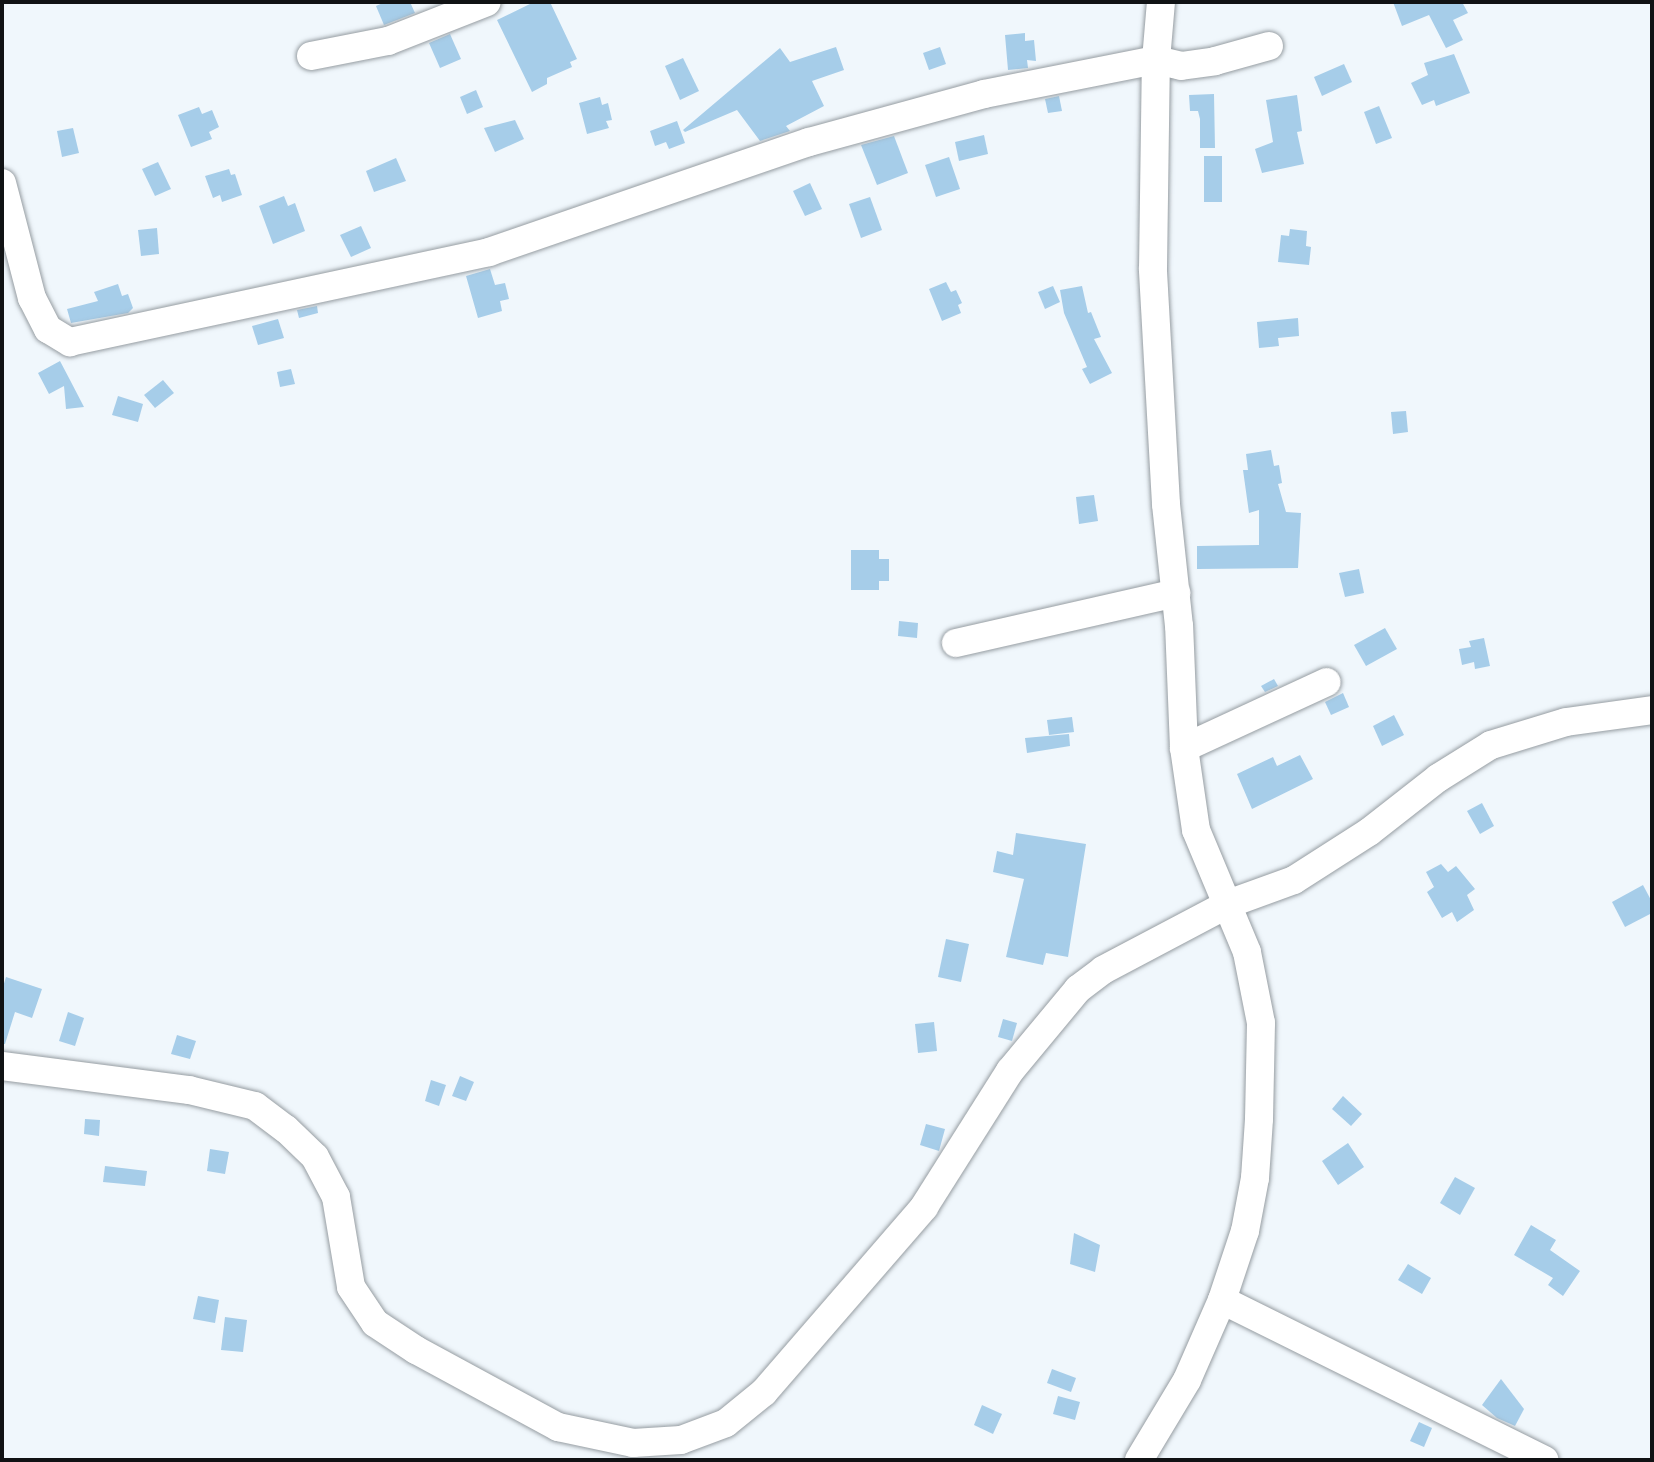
<!DOCTYPE html>
<style>
body{margin:0}
#map{position:relative;width:1654px;height:1462px;overflow:hidden;background:#f0f7fc;font-family:"DejaVu Sans",sans-serif}
div>[style]{position:absolute}
.building>*{inset:0;background:#a6cde9}
.roads{filter:drop-shadow(0 0 2px #969da2) drop-shadow(0 0 2px #969da2)}
.minor>*{height:28px;margin:-14px;padding:0 14px;transform-origin:14px;border-radius:14px;background:#fff}
span{translate:-50% -50%;white-space:nowrap;text-align:center;line-height:1.15;-webkit-text-stroke:5px #f0f7fc;paint-order:stroke}
.frame{position:absolute;inset:0;border:4px solid #101214;pointer-events:none}
</style>
<div id="map">
<div class="building">
<i style="clip-path:polygon(385px 2px,410px 2px,415px 13px,384px 25px,376px 6px)"></i>
<i style="clip-path:polygon(534px 2px,550px 2px,577px 59px,570px 62px,572px 67px,547px 78px,547px 84px,532px 92px,497px 20px)"></i>
<i style="clip-path:polygon(1393px 2px,1462px 2px,1468px 13px,1453px 20px,1463px 40px,1446px 48px,1429px 15px,1402px 26px)"></i>
<i style="clip-path:polygon(1025px 33px,1025px 41px,1034px 40px,1036px 61px,1027px 60px,1028px 68px,1008px 70px,1005px 35px)"></i>
<i style="clip-path:polygon(450px 34px,461px 59px,440px 68px,429px 43px)"></i>
<i style="clip-path:polygon(836px 47px,844px 70px,812px 81px,824px 106px,786px 126px,790px 131px,760px 141px,737px 110px,685px 132px,683px 130px,780px 48px,790px 62px)"></i>
<i style="clip-path:polygon(940px 47px,946px 64px,929px 70px,923px 53px)"></i>
<i style="clip-path:polygon(1454px 54px,1470px 93px,1436px 106px,1434px 100px,1422px 105px,1411px 83px,1428px 75px,1424px 63px)"></i>
<i style="clip-path:polygon(683px 58px,699px 91px,680px 100px,665px 66px)"></i>
<i style="clip-path:polygon(1344px 64px,1352px 82px,1322px 96px,1314px 77px)"></i>
<i style="clip-path:polygon(476px 90px,483px 107px,467px 114px,460px 97px)"></i>
<i style="clip-path:polygon(1214px 94px,1215px 148px,1200px 148px,1200px 119px,1198px 111px,1190px 111px,1189px 95px)"></i>
<i style="clip-path:polygon(1297px 95px,1302px 131px,1297px 132px,1304px 164px,1262px 173px,1255px 149px,1273px 142px,1266px 100px)"></i>
<i style="clip-path:polygon(1059px 96px,1062px 111px,1048px 113px,1045px 99px)"></i>
<i style="clip-path:polygon(600px 97px,602px 105px,608px 103px,612px 120px,606px 121px,609px 128px,587px 134px,579px 103px)"></i>
<i style="clip-path:polygon(1379px 106px,1392px 138px,1376px 144px,1364px 112px)"></i>
<i style="clip-path:polygon(199px 107px,202px 114px,212px 110px,219px 127px,209px 132px,212px 139px,191px 147px,178px 115px)"></i>
<i style="clip-path:polygon(515px 120px,524px 139px,495px 152px,484px 128px)"></i>
<i style="clip-path:polygon(677px 121px,685px 143px,669px 149px,666px 142px,655px 146px,650px 131px)"></i>
<i style="clip-path:polygon(73px 128px,79px 153px,62px 157px,57px 131px)"></i>
<i style="clip-path:polygon(984px 135px,988px 154px,959px 161px,955px 142px)"></i>
<i style="clip-path:polygon(894px 136px,908px 173px,877px 185px,861px 145px)"></i>
<i style="clip-path:polygon(1204px 156px,1222px 156px,1222px 202px,1204px 202px)"></i>
<i style="clip-path:polygon(949px 157px,960px 189px,936px 197px,925px 165px)"></i>
<i style="clip-path:polygon(396px 158px,406px 181px,374px 192px,366px 171px)"></i>
<i style="clip-path:polygon(158px 162px,171px 189px,155px 196px,142px 169px)"></i>
<i style="clip-path:polygon(229px 169px,231px 175px,235px 174px,242px 195px,222px 202px,220px 195px,213px 198px,205px 176px)"></i>
<i style="clip-path:polygon(810px 183px,822px 209px,805px 216px,793px 191px)"></i>
<i style="clip-path:polygon(284px 196px,288px 206px,295px 203px,305px 231px,273px 244px,259px 206px)"></i>
<i style="clip-path:polygon(870px 197px,882px 230px,861px 238px,849px 204px)"></i>
<i style="clip-path:polygon(361px 226px,371px 248px,351px 257px,340px 235px)"></i>
<i style="clip-path:polygon(157px 228px,159px 254px,141px 256px,138px 230px)"></i>
<i style="clip-path:polygon(1290px 229px,1307px 231px,1306px 246px,1311px 247px,1309px 265px,1278px 262px,1281px 235px,1289px 236px)"></i>
<i style="clip-path:polygon(490px 269px,495px 285px,505px 283px,509px 299px,500px 301px,502px 311px,478px 318px,466px 276px)"></i>
<i style="clip-path:polygon(946px 282px,951px 292px,956px 290px,962px 303px,958px 305px,961px 313px,942px 321px,929px 289px)"></i>
<i style="clip-path:polygon(118px 284px,122px 296px,128px 294px,133px 308px,128px 313px,71px 323px,67px 309px,98px 301px,94px 292px)"></i>
<i style="clip-path:polygon(1053px 286px,1060px 302px,1045px 309px,1038px 292px)"></i>
<i style="clip-path:polygon(1082px 286px,1088px 313px,1091px 312px,1101px 337px,1094px 339px,1112px 373px,1090px 384px,1082px 369px,1087px 367px,1064px 313px,1060px 290px)"></i>
<i style="clip-path:polygon(317px 306px,318px 313px,299px 318px,297px 310px)"></i>
<i style="clip-path:polygon(1298px 318px,1299px 336px,1278px 338px,1279px 346px,1259px 348px,1257px 322px)"></i>
<i style="clip-path:polygon(278px 319px,284px 338px,258px 345px,252px 326px)"></i>
<i style="clip-path:polygon(60px 361px,70px 380px,84px 407px,66px 409px,64px 386px,49px 394px,38px 373px)"></i>
<i style="clip-path:polygon(291px 369px,295px 384px,280px 387px,277px 372px)"></i>
<i style="clip-path:polygon(163px 380px,174px 393px,155px 408px,144px 395px)"></i>
<i style="clip-path:polygon(118px 396px,143px 404px,138px 422px,112px 415px)"></i>
<i style="clip-path:polygon(1406px 411px,1408px 432px,1393px 434px,1391px 412px)"></i>
<i style="clip-path:polygon(1271px 450px,1274px 466px,1279px 465px,1282px 483px,1278px 484px,1286px 512px,1301px 513px,1298px 568px,1197px 569px,1197px 546px,1259px 545px,1259px 510px,1249px 513px,1243px 470px,1248px 470px,1246px 454px)"></i>
<i style="clip-path:polygon(1094px 495px,1098px 521px,1079px 524px,1076px 497px)"></i>
<i style="clip-path:polygon(851px 550px,879px 550px,879px 559px,889px 559px,889px 581px,879px 581px,879px 590px,851px 590px)"></i>
<i style="clip-path:polygon(1359px 569px,1364px 593px,1345px 597px,1339px 573px)"></i>
<i style="clip-path:polygon(899px 621px,918px 623px,917px 638px,898px 636px)"></i>
<i style="clip-path:polygon(1385px 628px,1397px 649px,1366px 666px,1354px 645px)"></i>
<i style="clip-path:polygon(1484px 638px,1490px 666px,1475px 669px,1474px 662px,1462px 665px,1459px 649px,1471px 647px,1469px 641px)"></i>
<i style="clip-path:polygon(1274px 679px,1278px 686px,1265px 692px,1261px 686px)"></i>
<i style="clip-path:polygon(1343px 693px,1349px 707px,1331px 715px,1325px 702px)"></i>
<i style="clip-path:polygon(1394px 715px,1404px 735px,1382px 746px,1373px 726px)"></i>
<i style="clip-path:polygon(1072px 717px,1074px 732px,1049px 735px,1047px 720px)"></i>
<i style="clip-path:polygon(1069px 734px,1070px 746px,1027px 753px,1025px 738px)"></i>
<i style="clip-path:polygon(1300px 755px,1313px 779px,1252px 809px,1237px 774px,1273px 757px,1277px 766px)"></i>
<i style="clip-path:polygon(1482px 803px,1494px 826px,1480px 834px,1467px 811px)"></i>
<i style="clip-path:polygon(1016px 833px,1086px 844px,1068px 957px,1046px 953px,1043px 965px,1006px 957px,1024px 879px,993px 872px,997px 851px,1013px 855px)"></i>
<i style="clip-path:polygon(1441px 864px,1448px 872px,1456px 866px,1475px 889px,1467px 895px,1474px 910px,1457px 922px,1452px 912px,1442px 918px,1427px 892px,1434px 887px,1426px 872px)"></i>
<i style="clip-path:polygon(1643px 885px,1652px 902px,1652px 913px,1625px 927px,1612px 902px)"></i>
<i style="clip-path:polygon(946px 939px,969px 944px,961px 982px,938px 977px)"></i>
<i style="clip-path:polygon(6px 977px,42px 989px,32px 1018px,15px 1012px,5px 1044px,2px 1044px,2px 990px)"></i>
<i style="clip-path:polygon(68px 1012px,84px 1018px,75px 1046px,59px 1041px)"></i>
<i style="clip-path:polygon(1003px 1019px,1017px 1023px,1012px 1041px,998px 1037px)"></i>
<i style="clip-path:polygon(934px 1022px,937px 1051px,918px 1053px,915px 1024px)"></i>
<i style="clip-path:polygon(177px 1035px,196px 1041px,190px 1059px,171px 1054px)"></i>
<i style="clip-path:polygon(460px 1076px,474px 1082px,466px 1101px,452px 1096px)"></i>
<i style="clip-path:polygon(431px 1080px,446px 1085px,439px 1106px,425px 1101px)"></i>
<i style="clip-path:polygon(1343px 1096px,1362px 1114px,1351px 1126px,1332px 1109px)"></i>
<i style="clip-path:polygon(85px 1119px,100px 1120px,99px 1136px,84px 1134px)"></i>
<i style="clip-path:polygon(926px 1124px,945px 1129px,939px 1151px,920px 1145px)"></i>
<i style="clip-path:polygon(1348px 1143px,1364px 1167px,1338px 1185px,1322px 1161px)"></i>
<i style="clip-path:polygon(210px 1149px,229px 1152px,225px 1174px,207px 1171px)"></i>
<i style="clip-path:polygon(105px 1166px,147px 1171px,145px 1186px,103px 1182px)"></i>
<i style="clip-path:polygon(1455px 1177px,1475px 1188px,1460px 1215px,1440px 1203px)"></i>
<i style="clip-path:polygon(1531px 1225px,1556px 1240px,1550px 1250px,1580px 1271px,1563px 1296px,1548px 1285px,1553px 1278px,1514px 1255px)"></i>
<i style="clip-path:polygon(1074px 1233px,1100px 1245px,1095px 1272px,1070px 1264px)"></i>
<i style="clip-path:polygon(1408px 1264px,1431px 1278px,1422px 1294px,1398px 1280px)"></i>
<i style="clip-path:polygon(198px 1296px,219px 1300px,215px 1323px,193px 1319px)"></i>
<i style="clip-path:polygon(225px 1317px,247px 1320px,243px 1352px,221px 1350px)"></i>
<i style="clip-path:polygon(1052px 1369px,1076px 1378px,1071px 1392px,1047px 1383px)"></i>
<i style="clip-path:polygon(1501px 1379px,1524px 1409px,1515px 1426px,1497px 1418px,1482px 1405px)"></i>
<i style="clip-path:polygon(1058px 1396px,1080px 1402px,1075px 1420px,1053px 1414px)"></i>
<i style="clip-path:polygon(982px 1405px,1002px 1414px,993px 1434px,974px 1425px)"></i>
<i style="clip-path:polygon(1419px 1422px,1432px 1428px,1424px 1447px,1410px 1441px)"></i>
</div>
<div class="roads">
<div class="minor">
<i style="left:311px;top:56px;width:78px;rotate:-11deg"></i>
<i style="left:388px;top:41px;width:106px;rotate:-21.5deg"></i>
<i style="left:2px;top:183px;width:119px;rotate:75.4deg"></i>
<i style="left:32px;top:298px;width:35px;rotate:63deg"></i>
<i style="left:48px;top:329px;width:26px;rotate:31deg"></i>
<i style="left:70px;top:342px;width:429px;rotate:-12.1deg"></i>
<i style="left:489px;top:252px;width:338px;rotate:-19deg"></i>
<i style="left:809px;top:142px;width:181px;rotate:-15.3deg"></i>
<i style="left:984px;top:94px;width:175px;rotate:-11.2deg"></i>
<i style="left:1156px;top:60px;width:26px;rotate:13deg"></i>
<i style="left:1181px;top:66px;width:34px;rotate:-8deg"></i>
<i style="left:1215px;top:61px;width:56px;rotate:-15.5deg"></i>
<i style="left:956px;top:643px;width:226px;rotate:-12.8deg"></i>
<i style="left:1184px;top:748px;width:157px;rotate:-24.8deg"></i>
<i style="left:2px;top:1066px;width:189px;rotate:7.3deg"></i>
<i style="left:189px;top:1090px;width:68px;rotate:13.6deg"></i>
<i style="left:255px;top:1106px;width:39px;rotate:37deg"></i>
<i style="left:286px;top:1129px;width:40px;rotate:44deg"></i>
<i style="left:315px;top:1157px;width:45px;rotate:62.3deg"></i>
<i style="left:336px;top:1197px;width:91px;rotate:80.5deg"></i>
<i style="left:351px;top:1287px;width:43px;rotate:56.3deg"></i>
<i style="left:375px;top:1323px;width:49px;rotate:33.4deg"></i>
<i style="left:416px;top:1350px;width:162px;rotate:28.5deg"></i>
<i style="left:558px;top:1427px;width:77px;rotate:12deg"></i>
<i style="left:633px;top:1443px;width:48px;rotate:-3.6deg"></i>
<i style="left:681px;top:1440px;width:48px;rotate:-20.7deg"></i>
<i style="left:726px;top:1423px;width:49px;rotate:-39.2deg"></i>
<i style="left:764px;top:1392px;width:245px;rotate:-49.1deg"></i>
<i style="left:924px;top:1207px;width:161px;rotate:-57.7deg"></i>
<i style="left:1010px;top:1071px;width:107px;rotate:-50.3deg"></i>
<i style="left:1078px;top:989px;width:31px;rotate:-37deg"></i>
<i style="left:1103px;top:970px;width:141px;rotate:-27.8deg"></i>
<i style="left:1228px;top:904px;width:70px;rotate:-20deg"></i>
<i style="left:1294px;top:880px;width:89px;rotate:-32.6deg"></i>
<i style="left:1369px;top:832px;width:88px;rotate:-38deg"></i>
<i style="left:1438px;top:778px;width:62px;rotate:-31.9deg"></i>
<i style="left:1491px;top:745px;width:78px;rotate:-17deg"></i>
<i style="left:1566px;top:722px;width:87px;rotate:-7.9deg"></i>
<i style="left:1222px;top:1300px;width:360px;rotate:26.4deg"></i>
<i style="left:1139px;top:1460px;width:93px;rotate:-59deg"></i>
<i style="left:1187px;top:1380px;width:87px;rotate:-66.4deg"></i>
<i style="left:1222px;top:1300px;width:73px;rotate:-71.6deg"></i>
<i style="left:1245px;top:1231px;width:54px;rotate:-79.3deg"></i>
<i style="left:1255px;top:1178px;width:59px;rotate:-86.1deg"></i>
<i style="left:1259px;top:1119px;width:96px;rotate:-88.8deg"></i>
<i style="left:1261px;top:1023px;width:72px;rotate:-101.2deg"></i>
<i style="left:1247px;top:952px;width:132px;rotate:-112.7deg"></i>
<i style="left:1196px;top:830px;width:83px;rotate:-98.3deg"></i>
<i style="left:1184px;top:748px;width:122px;rotate:-92.3deg"></i>
<i style="left:1179px;top:626px;width:123px;rotate:-96.1deg"></i>
<i style="left:1166px;top:504px;width:236px;rotate:-93.2deg"></i>
<i style="left:1153px;top:268px;width:208px;rotate:-89.2deg"></i>
<i style="left:1156px;top:60px;width:58px;rotate:-85.1deg"></i>
</div>
</div>
<div class="frame"></div>
</div>
